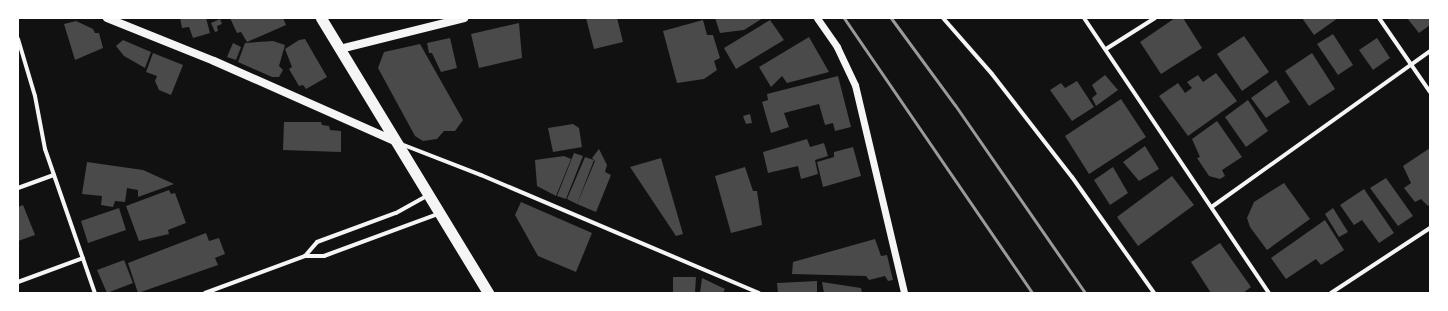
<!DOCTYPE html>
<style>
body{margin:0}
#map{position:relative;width:1448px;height:311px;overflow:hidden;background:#111;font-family:"Space Grotesk",sans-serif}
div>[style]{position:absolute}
.building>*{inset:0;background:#4a4a4a}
.minor>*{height:4px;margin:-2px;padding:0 2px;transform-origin:2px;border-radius:2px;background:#f5f5f5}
.tertiary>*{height:7px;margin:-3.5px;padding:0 3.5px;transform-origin:3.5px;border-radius:3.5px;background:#f5f5f5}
.secondary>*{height:8px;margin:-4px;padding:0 4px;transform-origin:4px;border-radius:4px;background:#f5f5f5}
.trunk>*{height:11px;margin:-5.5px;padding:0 5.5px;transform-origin:5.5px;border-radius:5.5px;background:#f5f5f5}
.rail>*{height:3px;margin:-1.5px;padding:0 1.5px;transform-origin:1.5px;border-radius:1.5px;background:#9a9a9a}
span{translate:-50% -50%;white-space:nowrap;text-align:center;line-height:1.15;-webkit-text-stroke:4px #fff;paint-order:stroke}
.frame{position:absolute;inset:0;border:19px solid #fff;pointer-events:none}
</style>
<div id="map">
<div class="building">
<i style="clip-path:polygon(180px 18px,206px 18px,210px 33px,193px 38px,189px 27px,182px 28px)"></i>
<i style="clip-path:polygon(230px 18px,283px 18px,286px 25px,247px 42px,241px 32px,237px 33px)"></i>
<i style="clip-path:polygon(586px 18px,617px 18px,623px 42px,594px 49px)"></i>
<i style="clip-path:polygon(715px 18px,763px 18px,744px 30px,720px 33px)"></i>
<i style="clip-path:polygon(1175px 18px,1183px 18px,1202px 48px,1161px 74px,1140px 42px)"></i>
<i style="clip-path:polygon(1302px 18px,1338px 18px,1314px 35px)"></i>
<i style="clip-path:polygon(1407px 18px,1430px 18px,1430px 25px,1419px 33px)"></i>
<i style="clip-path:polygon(220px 19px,222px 24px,217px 26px,218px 31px,215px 32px,211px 23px)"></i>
<i style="clip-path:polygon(703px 20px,707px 35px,713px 35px,720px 58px,714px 61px,717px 70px,704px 79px,677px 83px,663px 31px)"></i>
<i style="clip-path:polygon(770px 20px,784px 40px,736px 69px,724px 48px)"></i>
<i style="clip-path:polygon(76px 21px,93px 29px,95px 33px,99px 33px,103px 48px,75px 60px,64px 24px)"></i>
<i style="clip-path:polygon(519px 23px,522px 58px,479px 68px,471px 34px)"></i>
<i style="clip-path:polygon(1333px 34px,1353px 65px,1338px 75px,1317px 44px)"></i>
<i style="clip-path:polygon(1244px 36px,1269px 72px,1242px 91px,1217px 54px)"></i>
<i style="clip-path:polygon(809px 37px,829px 72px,787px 83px,782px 76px,771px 87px,759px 67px)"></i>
<i style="clip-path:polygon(450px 38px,457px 68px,441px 72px,432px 53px,429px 53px,427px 43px)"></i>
<i style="clip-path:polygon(1377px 38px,1390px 58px,1373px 70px,1359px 50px)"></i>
<i style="clip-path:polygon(305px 39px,327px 77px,306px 89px,303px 85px,299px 86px,289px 69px,292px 67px,285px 49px,299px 40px)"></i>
<i style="clip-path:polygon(123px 40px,151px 52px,145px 68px,124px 56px,116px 46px)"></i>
<i style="clip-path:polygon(273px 41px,285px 45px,279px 66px,283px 70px,279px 77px,272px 77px,238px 62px,245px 43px)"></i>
<i style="clip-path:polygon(233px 43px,241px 47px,236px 60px,227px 57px)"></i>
<i style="clip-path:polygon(420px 44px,463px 120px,455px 131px,444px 131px,437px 139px,423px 141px,415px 136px,378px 68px,384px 52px)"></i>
<i style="clip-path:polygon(153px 53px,183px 65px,171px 95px,159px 90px,155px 81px,157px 76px,146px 72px)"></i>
<i style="clip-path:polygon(1312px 53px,1335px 89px,1309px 106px,1285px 71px)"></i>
<i style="clip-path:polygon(1216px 73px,1237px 101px,1188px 136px,1159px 96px,1178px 83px,1185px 93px,1192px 88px,1187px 82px,1198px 75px,1203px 82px)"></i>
<i style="clip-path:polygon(1105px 75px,1118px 90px,1096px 106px,1092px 98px,1097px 94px,1092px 85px)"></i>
<i style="clip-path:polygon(838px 76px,851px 127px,835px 131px,833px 123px,825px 125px,819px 104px,784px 113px,789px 127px,771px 133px,762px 102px,768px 100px,767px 94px)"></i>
<i style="clip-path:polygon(1276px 80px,1290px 102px,1266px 118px,1251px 98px)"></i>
<i style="clip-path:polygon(1077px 81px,1094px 107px,1072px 121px,1050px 90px,1061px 83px,1065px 88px)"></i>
<i style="clip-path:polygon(1121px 99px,1146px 137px,1089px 174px,1065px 136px)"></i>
<i style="clip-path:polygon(1248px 100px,1268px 131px,1246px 147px,1225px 117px)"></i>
<i style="clip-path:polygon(750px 114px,752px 123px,746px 124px,743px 116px)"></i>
<i style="clip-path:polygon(1217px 121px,1242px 157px,1222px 170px,1225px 176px,1220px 179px,1209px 176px,1197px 158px,1200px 157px,1192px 139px)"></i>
<i style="clip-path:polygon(284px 122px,321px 122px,322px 125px,329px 126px,330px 130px,341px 131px,341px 152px,283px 150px)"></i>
<i style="clip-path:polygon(573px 124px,579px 128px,582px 147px,553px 152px,548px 128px)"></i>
<i style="clip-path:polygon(807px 139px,810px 147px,824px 143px,828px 156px,815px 160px,818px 174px,801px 179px,798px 166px,768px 173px,763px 152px)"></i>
<i style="clip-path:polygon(1145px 146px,1159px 169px,1139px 181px,1123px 162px)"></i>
<i style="clip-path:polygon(853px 147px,861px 176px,823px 187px,817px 162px,834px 157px,834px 152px)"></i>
<i style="clip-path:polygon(1430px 148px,1430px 204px,1428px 206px,1421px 199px,1415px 202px,1404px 188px,1411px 183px,1403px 166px)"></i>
<i style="clip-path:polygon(599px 149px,607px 165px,605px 172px,611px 175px,596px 212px,577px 204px,595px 161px,592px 158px)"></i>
<i style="clip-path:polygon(574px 153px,583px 156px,566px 199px,557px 196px)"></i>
<i style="clip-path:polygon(564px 156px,571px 159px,556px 196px,537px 186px,535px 160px)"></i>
<i style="clip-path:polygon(585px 157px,594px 160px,577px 204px,567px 199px)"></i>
<i style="clip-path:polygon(661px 158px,683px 234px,676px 236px,630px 167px)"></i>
<i style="clip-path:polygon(87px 162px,143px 170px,174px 184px,138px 197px,138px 190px,127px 188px,125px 202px,115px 201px,113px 207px,101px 205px,102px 196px,82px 194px)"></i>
<i style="clip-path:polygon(745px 167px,753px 191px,757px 191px,762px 225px,731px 233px,715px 176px)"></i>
<i style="clip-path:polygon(1113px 167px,1128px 193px,1110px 205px,1094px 180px)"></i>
<i style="clip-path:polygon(1172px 176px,1194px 205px,1138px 246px,1117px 217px)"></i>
<i style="clip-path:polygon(1386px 178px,1413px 216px,1398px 226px,1370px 188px)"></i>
<i style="clip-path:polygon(1284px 183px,1310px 219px,1267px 250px,1250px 227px,1247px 218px,1254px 202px)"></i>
<i style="clip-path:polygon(1364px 189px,1394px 233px,1379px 243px,1362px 220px,1354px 225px,1340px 205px)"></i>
<i style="clip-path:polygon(169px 190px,171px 194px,175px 193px,186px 223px,168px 230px,169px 234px,139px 241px,126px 206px)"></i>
<i style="clip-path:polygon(521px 202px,592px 233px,576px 272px,538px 256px,515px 215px)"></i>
<i style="clip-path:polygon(23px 205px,35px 235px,18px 241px,18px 207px)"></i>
<i style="clip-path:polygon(119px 208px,126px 230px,88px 243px,81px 221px)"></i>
<i style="clip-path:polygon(1333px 208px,1348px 232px,1339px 237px,1325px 214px)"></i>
<i style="clip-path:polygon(1325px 220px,1344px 250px,1321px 265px,1316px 259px,1286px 279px,1271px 258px)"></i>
<i style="clip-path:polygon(206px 233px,209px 241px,219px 238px,225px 254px,215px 258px,218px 265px,138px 293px,128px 263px)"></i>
<i style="clip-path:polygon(875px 239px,881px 256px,887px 255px,893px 280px,888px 281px,885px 276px,869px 280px,866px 276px,792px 274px,793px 262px)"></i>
<i style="clip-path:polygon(1220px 243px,1251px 287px,1243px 293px,1211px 293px,1191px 262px)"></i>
<i style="clip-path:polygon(124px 260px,133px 283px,107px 293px,97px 270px)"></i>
<i style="clip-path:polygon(673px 277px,696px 277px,695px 293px,673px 293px)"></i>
<i style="clip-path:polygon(702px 278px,725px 289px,723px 293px,700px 293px)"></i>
<i style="clip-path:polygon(817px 281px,817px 293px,778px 293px,777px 283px)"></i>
<i style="clip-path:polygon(822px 282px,861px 288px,862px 293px,824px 293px)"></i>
</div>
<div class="minor">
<i style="left:943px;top:18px;width:74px;rotate:48.8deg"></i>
<i style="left:992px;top:74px;width:130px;rotate:52.2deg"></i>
<i style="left:1072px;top:177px;width:142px;rotate:54.7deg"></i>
<i style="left:1084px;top:18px;width:331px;rotate:56.1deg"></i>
<i style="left:1379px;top:18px;width:90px;rotate:55.4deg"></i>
<i style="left:18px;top:39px;width:59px;rotate:73.4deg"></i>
<i style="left:35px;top:96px;width:54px;rotate:79.3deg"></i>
<i style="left:45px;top:149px;width:152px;rotate:70.9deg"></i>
<i style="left:1106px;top:49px;width:58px;rotate:-32.3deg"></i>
<i style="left:401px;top:144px;width:86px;rotate:21.2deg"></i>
<i style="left:481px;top:175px;width:302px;rotate:23deg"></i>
<i style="left:18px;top:188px;width:38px;rotate:-20deg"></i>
<i style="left:1213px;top:206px;width:267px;rotate:-35.5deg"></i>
<i style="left:305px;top:256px;width:18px;rotate:-49deg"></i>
<i style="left:317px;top:242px;width:84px;rotate:-20.2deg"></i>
<i style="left:396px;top:213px;width:37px;rotate:-29deg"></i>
<i style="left:18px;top:282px;width:69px;rotate:-20.3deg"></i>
<i style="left:205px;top:293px;width:107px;rotate:-20.3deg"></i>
<i style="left:305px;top:256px;width:19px"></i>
<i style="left:324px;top:256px;width:121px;rotate:-20.2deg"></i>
<i style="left:1331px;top:293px;width:118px;rotate:-33.3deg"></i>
</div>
<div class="tertiary">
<i style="left:817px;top:18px;width:35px;rotate:55deg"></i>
<i style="left:837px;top:47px;width:42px;rotate:64.7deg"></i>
<i style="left:855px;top:85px;width:214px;rotate:76.7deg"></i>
</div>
<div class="secondary">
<i style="left:107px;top:18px;width:115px;rotate:21.9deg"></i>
<i style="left:214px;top:61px;width:200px;rotate:23.9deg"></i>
<i style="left:340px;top:49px;width:128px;rotate:-14deg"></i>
</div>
<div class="trunk">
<i style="left:321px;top:18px;width:322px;rotate:58.7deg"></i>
</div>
<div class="rail">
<i style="left:844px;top:18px;width:333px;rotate:55.6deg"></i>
<i style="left:891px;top:18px;width:108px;rotate:53.7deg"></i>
<i style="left:955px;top:105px;width:229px;rotate:55.3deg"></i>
</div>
<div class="frame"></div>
</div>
